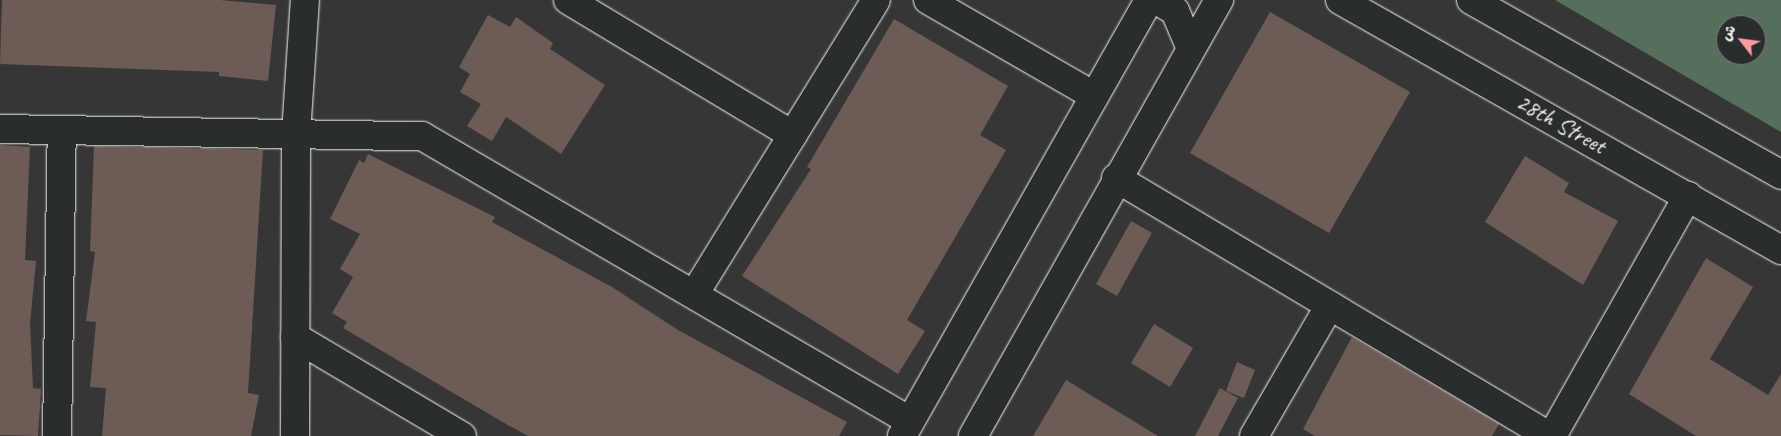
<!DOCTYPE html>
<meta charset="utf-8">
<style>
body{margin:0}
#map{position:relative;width:1781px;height:436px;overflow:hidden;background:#373636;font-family:Caveat,"Playpen Sans Arabic",sans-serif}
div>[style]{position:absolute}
.green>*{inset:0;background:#566e5c}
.building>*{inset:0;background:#6d5b56}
.roads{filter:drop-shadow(0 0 1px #f4f1e8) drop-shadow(0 0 1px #f4f1e8)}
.minor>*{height:28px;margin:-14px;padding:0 14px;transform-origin:14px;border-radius:14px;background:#2a2d2e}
.major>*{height:28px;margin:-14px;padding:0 14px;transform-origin:14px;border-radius:14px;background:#2a2d2e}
span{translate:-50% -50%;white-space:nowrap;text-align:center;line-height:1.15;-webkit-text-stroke:4.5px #2a2d2e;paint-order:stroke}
.street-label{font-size:24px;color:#f4f1e8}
.north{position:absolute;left:1716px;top:15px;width:50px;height:50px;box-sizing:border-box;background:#2a2d2e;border:1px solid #7b7b78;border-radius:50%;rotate:300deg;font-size:14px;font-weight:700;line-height:20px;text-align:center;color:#f4f1e8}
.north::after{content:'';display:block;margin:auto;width:18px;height:22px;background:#ff9aa2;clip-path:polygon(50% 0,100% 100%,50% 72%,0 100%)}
</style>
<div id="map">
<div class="green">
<i style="clip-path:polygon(evenodd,1555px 0,1781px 0,1781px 132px,1555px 0,1726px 25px,1756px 25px,1756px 55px,1726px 55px,1726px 25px)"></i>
</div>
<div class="building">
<i style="clip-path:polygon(2px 0,220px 0,276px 5px,268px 81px,219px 76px,219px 72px,0 64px)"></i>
<i style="clip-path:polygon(1270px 12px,1410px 92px,1329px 233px,1190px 153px)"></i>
<i style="clip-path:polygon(488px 15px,510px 27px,516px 17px,553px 43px,550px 49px,605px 85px,561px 154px,506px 117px,492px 141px,467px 126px,481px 104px,460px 92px,470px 74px,459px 67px)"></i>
<i style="clip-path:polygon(894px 19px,1008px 86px,980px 135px,1006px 150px,907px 320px,925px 331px,898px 374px,742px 276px,811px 169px,807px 167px)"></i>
<i style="clip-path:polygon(0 145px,30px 147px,25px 260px,36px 261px,30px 324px,33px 388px,41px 389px,38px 436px,0 435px)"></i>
<i style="clip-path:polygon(94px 146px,263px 150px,248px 393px,259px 395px,251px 436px,102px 436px,106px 388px,90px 387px,96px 322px,86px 321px,95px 252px,90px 251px)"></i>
<i style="clip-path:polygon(368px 154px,495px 217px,492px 222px,612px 287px,678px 330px,847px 422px,839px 436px,528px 436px,506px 424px,343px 328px,347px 322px,332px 313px,353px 277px,340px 269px,360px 234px,330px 219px,359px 160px,364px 163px)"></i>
<i style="clip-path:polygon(1525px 156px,1569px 183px,1564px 192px,1618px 221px,1583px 285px,1485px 222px)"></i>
<i style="clip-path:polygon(1131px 221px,1152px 233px,1117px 296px,1096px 284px)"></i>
<i style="clip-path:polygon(1706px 258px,1753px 287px,1710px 359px,1768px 395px,1781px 374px,1781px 436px,1696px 436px,1629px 394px)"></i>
<i style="clip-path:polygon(1154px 324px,1193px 348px,1170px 387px,1131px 363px)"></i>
<i style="clip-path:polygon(1352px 337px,1499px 424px,1492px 436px,1315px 436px,1303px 429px)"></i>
<i style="clip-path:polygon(1237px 362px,1255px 370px,1244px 398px,1226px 391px)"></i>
<i style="clip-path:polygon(1066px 380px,1158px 436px,1033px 436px)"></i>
<i style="clip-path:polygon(1220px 388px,1238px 398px,1218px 436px,1195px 436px)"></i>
</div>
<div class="roads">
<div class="minor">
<i style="left:568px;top:0;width:262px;rotate:31deg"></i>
<i style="left:928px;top:0;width:192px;rotate:30deg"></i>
<i style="left:1156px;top:0;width:22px;rotate:30deg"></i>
<i style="left:1175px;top:11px;width:38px;rotate:67deg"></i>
<i style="left:0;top:129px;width:422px;rotate:1deg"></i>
<i style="left:422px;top:136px;width:565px;rotate:30.29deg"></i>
<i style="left:1116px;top:178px;width:504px;rotate:30.79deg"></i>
<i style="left:695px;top:293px;width:344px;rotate:-58.3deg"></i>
<i style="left:295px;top:337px;width:194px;rotate:30.7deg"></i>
<i style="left:57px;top:436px;width:306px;rotate:-89.1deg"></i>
<i style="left:295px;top:436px;width:302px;rotate:-89.8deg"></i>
<i style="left:296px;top:134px;width:134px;rotate:-86.2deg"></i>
<i style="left:902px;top:436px;width:501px;rotate:-60.47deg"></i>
<i style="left:973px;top:436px;width:501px;rotate:-60.57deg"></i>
<i style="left:1254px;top:436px;width:151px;rotate:-59.9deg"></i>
<i style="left:1552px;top:436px;width:276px;rotate:-60.5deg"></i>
</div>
<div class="major">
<i style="left:1340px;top:0;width:507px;rotate:29.55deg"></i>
<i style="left:1471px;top:0;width:356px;rotate:29.4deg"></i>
</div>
</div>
<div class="street-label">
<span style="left:1561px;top:124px;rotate:29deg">28th Street</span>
</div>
<div class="north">ش</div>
</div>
